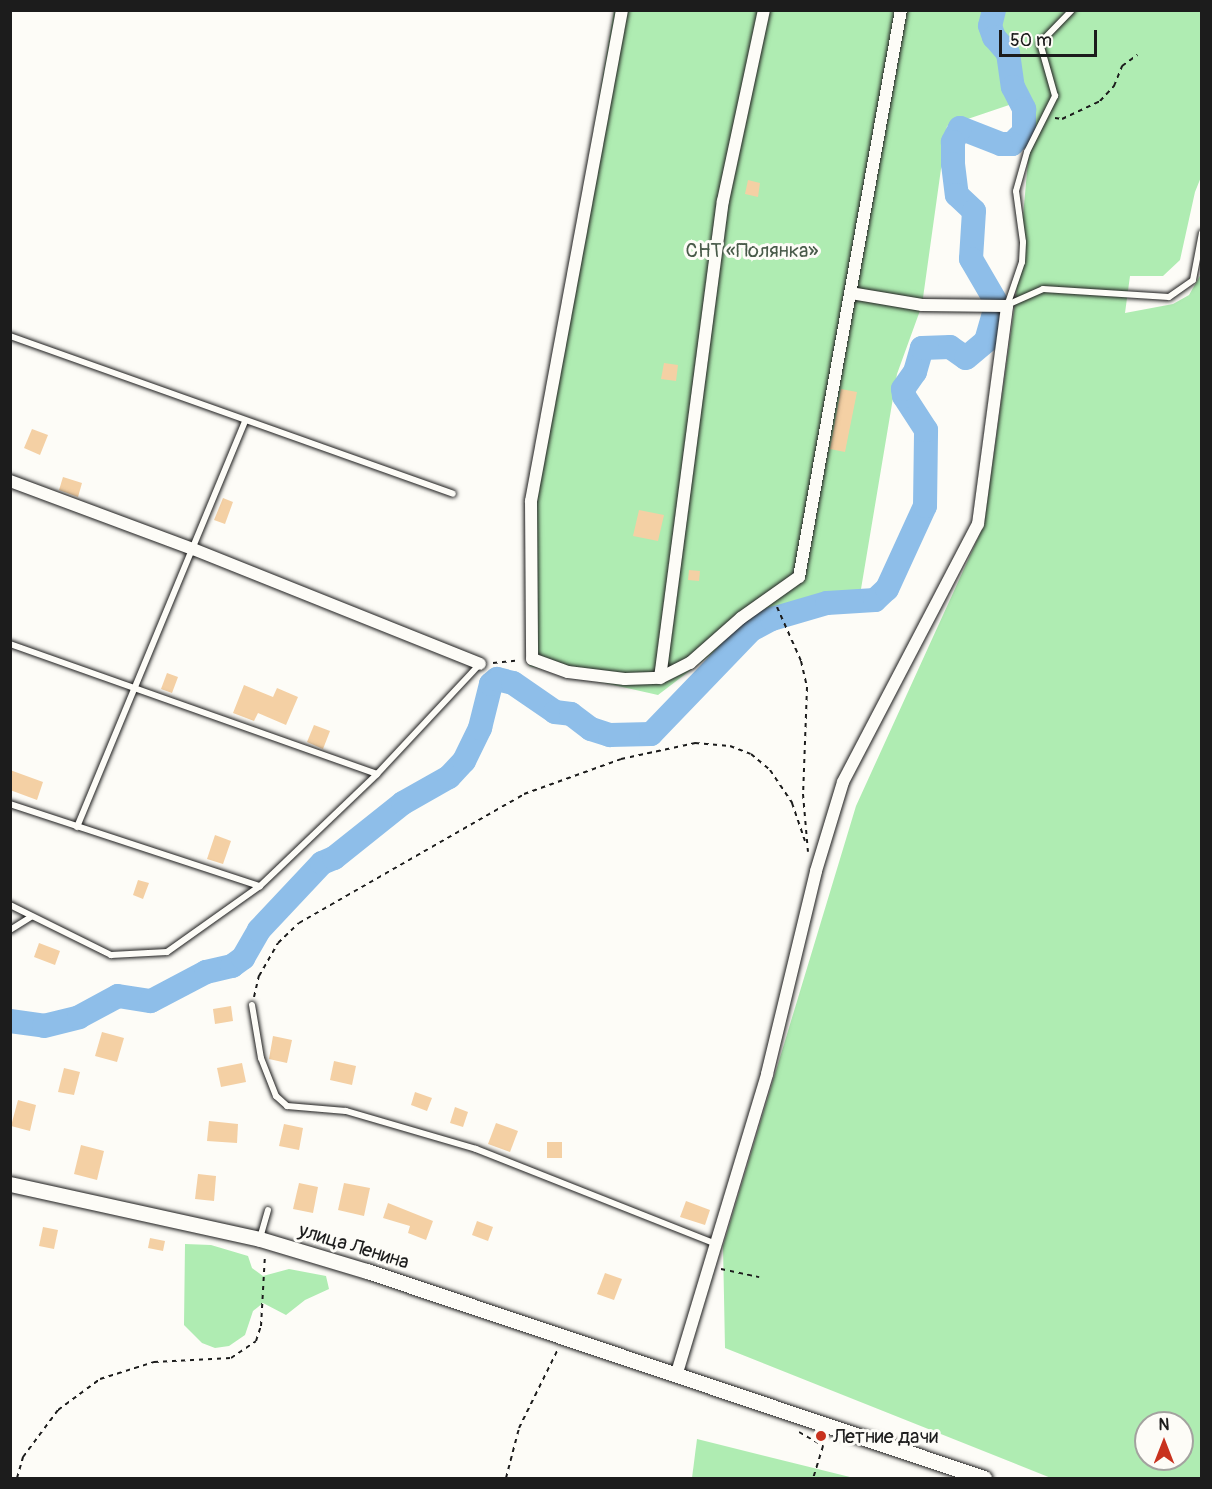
<!DOCTYPE html>
<meta charset="utf-8">
<style>
body{margin:0}
#map{position:relative;width:1212px;height:1489px;overflow:hidden;background:#fdfcf7;font-family:Pangolin,sans-serif}
div>[style]{position:absolute}
.green>*{inset:0;background:#afecb2}
.river>*{height:24px;margin:-12px;padding:0 12px;transform-origin:12px;border-radius:12px;background:#8ebee9}
.building>*{inset:0;background:#f4d0a4}
.path>*{height:2px;margin-top:-1px;transform-origin:0;background:repeating-linear-gradient(90deg,#1c1c1c 0 4.5px,transparent 0 9px)}
.roads{filter:drop-shadow(0 0 2px #1c1c1c) drop-shadow(0 0 2px #1c1c1c)}
.service>*{height:6px;margin:-3px;padding:0 3px;transform-origin:3px;border-radius:3px;background:#fdfcf7}
.minor>*{height:12px;margin:-6px;padding:0 6px;transform-origin:6px;border-radius:6px;background:#fdfcf7}
.tertiary>*{height:15px;margin:-7.5px;padding:0 7.5px;transform-origin:7.5px;border-radius:7.5px;background:#fdfcf7}
.dots>*{width:16px;height:16px;translate:-50% -50%;box-sizing:border-box;border:3px solid #fdfcf7;border-radius:50%}
span{translate:-50% -50%;white-space:nowrap;text-align:center;line-height:1.15;-webkit-text-stroke:6px #fdfcf7;paint-order:stroke}
.park-label{font-size:20px;color:#485a49}
.street-label{font-size:20px;color:#1c1c1c}
.poi-label{font-size:20px;color:#1c1c1c}
.left{translate:0 -50%;text-align:left}
.frame{position:absolute;inset:0;border:12px solid #1c1c1c;pointer-events:none}
.north{position:absolute;left:1134px;top:1411px;width:60px;height:60px;box-sizing:border-box;background:#fdfcf7;border:2px solid #a3a29f;border-radius:50%;rotate:0deg;font-size:16px;font-weight:700;line-height:24px;text-align:center;color:#1c1c1c}
.north::after{content:'';display:block;margin:auto;width:21px;height:27px;background:#c8321e;clip-path:polygon(50% 0,100% 100%,50% 72%,0 100%)}
.scale{position:absolute;left:999px;top:30px;width:98px;height:27px;box-sizing:border-box;border:3px solid #1c1c1c;border-top:0;padding-left:8px;font-size:18px;line-height:21px;white-space:nowrap;color:#1c1c1c;-webkit-text-stroke:4px #fdfcf7;paint-order:stroke}
</style>
<div id="map">
<div class="green">
<i style="clip-path:polygon(evenodd,614px 11px,1201px 11px,1201px 177px,1195px 192px,1180px 260px,1163px 276px,1130px 276px,1125px 313px,1173px 304px,1189px 295px,1201px 274px,1201px 1478px,1051px 1478px,725px 1348px,723px 1246px,856px 806px,984px 525px,1016px 296px,1033px 104px,1015px 103px,947px 126px,922px 305px,897px 374px,861px 589px,772px 608px,658px 695px,529px 666px,540px 445px,614px 11px,1146px 1423px,1182px 1423px,1182px 1459px,1146px 1459px,1146px 1423px)"></i>
<i style="clip-path:polygon(185px 1244px,211px 1245px,248px 1256px,252px 1268px,263px 1276px,289px 1269px,326px 1276px,329px 1289px,305px 1300px,286px 1315px,263px 1303px,253px 1311px,245px 1335px,229px 1346px,215px 1348px,202px 1343px,184px 1325px)"></i>
<i style="clip-path:polygon(697px 1439px,854px 1478px,692px 1478px)"></i>
</div>
<div class="river">
<i style="left:994px;top:10px;width:16px;rotate:104deg"></i>
<i style="left:990px;top:26px;width:12px;rotate:70deg"></i>
<i style="left:994px;top:37px;width:21px;rotate:49deg"></i>
<i style="left:1008px;top:53px;width:34px;rotate:82deg"></i>
<i style="left:1013px;top:87px;width:25px;rotate:63deg"></i>
<i style="left:1024px;top:109px;width:23px;rotate:90deg"></i>
<i style="left:1024px;top:132px;width:17px;rotate:135deg"></i>
<i style="left:1012px;top:144px;width:11px;rotate:180deg"></i>
<i style="left:1001px;top:144px;width:44px;rotate:-158.7deg"></i>
<i style="left:960px;top:128px;width:16px;rotate:117deg"></i>
<i style="left:953px;top:142px;width:22px;rotate:90deg"></i>
<i style="left:953px;top:164px;width:31px;rotate:83deg"></i>
<i style="left:957px;top:195px;width:23px;rotate:43deg"></i>
<i style="left:974px;top:211px;width:48px;rotate:93.6deg"></i>
<i style="left:971px;top:259px;width:48px;rotate:59.7deg"></i>
<i style="left:10px;top:1021px;width:34px;rotate:8deg"></i>
<i style="left:44px;top:1026px;width:36px;rotate:-14deg"></i>
<i style="left:79px;top:1017px;width:44px;rotate:-28.3deg"></i>
<i style="left:118px;top:996px;width:33px;rotate:9deg"></i>
<i style="left:151px;top:1001px;width:62px;rotate:-27.8deg"></i>
<i style="left:206px;top:972px;width:27px;rotate:-13deg"></i>
<i style="left:232px;top:966px;width:14px;rotate:-36deg"></i>
<i style="left:243px;top:958px;width:32px;rotate:-60deg"></i>
<i style="left:259px;top:930px;width:92px;rotate:-46.8deg"></i>
<i style="left:322px;top:863px;width:13px;rotate:-23deg"></i>
<i style="left:334px;top:858px;width:88px;rotate:-38.6deg"></i>
<i style="left:403px;top:803px;width:53px;rotate:-29.5deg"></i>
<i style="left:449px;top:777px;width:22px;rotate:-47deg"></i>
<i style="left:464px;top:761px;width:37px;rotate:-64deg"></i>
<i style="left:480px;top:728px;width:45px;rotate:-76deg"></i>
<i style="left:491px;top:684px;width:8px;rotate:-40deg"></i>
<i style="left:497px;top:679px;width:16px;rotate:14deg"></i>
<i style="left:513px;top:683px;width:51px;rotate:34.6deg"></i>
<i style="left:555px;top:712px;width:16px;rotate:7deg"></i>
<i style="left:571px;top:714px;width:25px;rotate:37deg"></i>
<i style="left:591px;top:729px;width:20px;rotate:18deg"></i>
<i style="left:610px;top:735px;width:41px;rotate:-1.4deg"></i>
<i style="left:651px;top:734px;width:144px;rotate:-46.1deg"></i>
<i style="left:751px;top:630px;width:24px;rotate:-28deg"></i>
<i style="left:772px;top:619px;width:57px;rotate:-16.2deg"></i>
<i style="left:827px;top:603px;width:48px;rotate:-3.6deg"></i>
<i style="left:875px;top:600px;width:16px;rotate:-43deg"></i>
<i style="left:887px;top:589px;width:91px;rotate:-65.4deg"></i>
<i style="left:925px;top:506px;width:76px;rotate:-89.2deg"></i>
<i style="left:926px;top:430px;width:40px;rotate:-122.9deg"></i>
<i style="left:904px;top:396px;width:7px;rotate:-98deg"></i>
<i style="left:903px;top:389px;width:21px;rotate:-55deg"></i>
<i style="left:915px;top:372px;width:25px;rotate:-74deg"></i>
<i style="left:922px;top:348px;width:28px;rotate:-2deg"></i>
<i style="left:950px;top:347px;width:19px;rotate:35deg"></i>
<i style="left:966px;top:358px;width:26px;rotate:-40deg"></i>
<i style="left:986px;top:341px;width:32px;rotate:-74deg"></i>
</div>
<div class="building">
<i style="clip-path:polygon(748px 180px,760px 183px,758px 197px,745px 194px)"></i>
<i style="clip-path:polygon(664px 363px,678px 365px,676px 381px,661px 379px)"></i>
<i style="clip-path:polygon(841px 389px,857px 392px,845px 452px,830px 449px)"></i>
<i style="clip-path:polygon(32px 429px,48px 435px,40px 455px,24px 448px)"></i>
<i style="clip-path:polygon(63px 477px,82px 483px,78px 497px,59px 490px)"></i>
<i style="clip-path:polygon(223px 498px,233px 502px,225px 524px,214px 520px)"></i>
<i style="clip-path:polygon(639px 510px,664px 515px,658px 541px,633px 536px)"></i>
<i style="clip-path:polygon(689px 570px,700px 571px,699px 581px,688px 580px)"></i>
<i style="clip-path:polygon(167px 673px,178px 677px,172px 693px,161px 689px)"></i>
<i style="clip-path:polygon(244px 685px,273px 697px,277px 688px,298px 697px,286px 725px,258px 713px,254px 721px,233px 713px)"></i>
<i style="clip-path:polygon(314px 725px,330px 731px,323px 749px,307px 742px)"></i>
<i style="clip-path:polygon(10px 770px,43px 782px,37px 800px,10px 790px)"></i>
<i style="clip-path:polygon(215px 835px,231px 841px,223px 864px,207px 859px)"></i>
<i style="clip-path:polygon(138px 880px,149px 883px,143px 899px,133px 895px)"></i>
<i style="clip-path:polygon(39px 943px,60px 951px,55px 965px,34px 957px)"></i>
<i style="clip-path:polygon(231px 1006px,233px 1021px,215px 1024px,213px 1009px)"></i>
<i style="clip-path:polygon(102px 1032px,124px 1038px,117px 1062px,95px 1056px)"></i>
<i style="clip-path:polygon(273px 1036px,292px 1040px,287px 1063px,269px 1059px)"></i>
<i style="clip-path:polygon(334px 1061px,356px 1066px,352px 1085px,330px 1080px)"></i>
<i style="clip-path:polygon(242px 1063px,246px 1082px,221px 1087px,217px 1068px)"></i>
<i style="clip-path:polygon(64px 1068px,80px 1072px,74px 1095px,58px 1092px)"></i>
<i style="clip-path:polygon(415px 1092px,432px 1098px,427px 1111px,411px 1105px)"></i>
<i style="clip-path:polygon(18px 1100px,36px 1105px,30px 1131px,11px 1126px)"></i>
<i style="clip-path:polygon(455px 1107px,468px 1112px,463px 1127px,450px 1123px)"></i>
<i style="clip-path:polygon(209px 1121px,238px 1124px,237px 1143px,207px 1141px)"></i>
<i style="clip-path:polygon(496px 1123px,518px 1131px,510px 1152px,488px 1144px)"></i>
<i style="clip-path:polygon(284px 1124px,303px 1128px,299px 1150px,279px 1146px)"></i>
<i style="clip-path:polygon(547px 1142px,562px 1142px,562px 1158px,547px 1158px)"></i>
<i style="clip-path:polygon(81px 1145px,104px 1151px,97px 1180px,74px 1174px)"></i>
<i style="clip-path:polygon(198px 1174px,216px 1176px,214px 1201px,195px 1199px)"></i>
<i style="clip-path:polygon(299px 1183px,318px 1187px,313px 1213px,293px 1209px)"></i>
<i style="clip-path:polygon(344px 1183px,370px 1188px,364px 1216px,338px 1210px)"></i>
<i style="clip-path:polygon(686px 1201px,710px 1210px,705px 1225px,680px 1217px)"></i>
<i style="clip-path:polygon(388px 1203px,433px 1221px,426px 1240px,408px 1233px,410px 1226px,383px 1218px)"></i>
<i style="clip-path:polygon(477px 1221px,493px 1227px,488px 1241px,472px 1235px)"></i>
<i style="clip-path:polygon(43px 1227px,58px 1230px,54px 1249px,39px 1246px)"></i>
<i style="clip-path:polygon(150px 1238px,165px 1241px,163px 1251px,148px 1248px)"></i>
<i style="clip-path:polygon(605px 1273px,622px 1279px,614px 1300px,597px 1294px)"></i>
</div>
<div class="path">
<i style="left:1055px;top:118px;width:7px;rotate:8deg"></i>
<i style="left:1062px;top:119px;width:42px;rotate:-25.3deg"></i>
<i style="left:1100px;top:101px;width:21px;rotate:-47deg"></i>
<i style="left:1114px;top:86px;width:22px;rotate:-68deg"></i>
<i style="left:1122px;top:66px;width:19px;rotate:-36deg"></i>
<i style="left:777px;top:607px;width:59px;rotate:66deg"></i>
<i style="left:801px;top:661px;width:27px;rotate:77deg"></i>
<i style="left:807px;top:687px;width:107px;rotate:92.1deg"></i>
<i style="left:803px;top:794px;width:58px;rotate:85.1deg"></i>
<i style="left:493px;top:663px;width:27px;rotate:-6deg"></i>
<i style="left:254px;top:997px;width:22px;rotate:-77deg"></i>
<i style="left:259px;top:976px;width:38px;rotate:-60deg"></i>
<i style="left:278px;top:943px;width:29px;rotate:-44deg"></i>
<i style="left:299px;top:923px;width:259px;rotate:-29.8deg"></i>
<i style="left:524px;top:794px;width:103px;rotate:-19.8deg"></i>
<i style="left:621px;top:759px;width:76px;rotate:-12.2deg"></i>
<i style="left:695px;top:743px;width:35px;rotate:5deg"></i>
<i style="left:730px;top:746px;width:22px;rotate:21deg"></i>
<i style="left:751px;top:754px;width:25px;rotate:40deg"></i>
<i style="left:770px;top:770px;width:40px;rotate:56deg"></i>
<i style="left:792px;top:803px;width:40px;rotate:71.1deg"></i>
<i style="left:721px;top:1269px;width:39px;rotate:12deg"></i>
<i style="left:799px;top:1432px;width:28px;rotate:30deg"></i>
<i style="left:823px;top:1446px;width:34px;rotate:107deg"></i>
<i style="left:17px;top:1478px;width:22px;rotate:-74deg"></i>
<i style="left:23px;top:1457px;width:59px;rotate:-53.3deg"></i>
<i style="left:58px;top:1410px;width:52px;rotate:-36.4deg"></i>
<i style="left:100px;top:1379px;width:57px;rotate:-17.5deg"></i>
<i style="left:154px;top:1362px;width:77px;rotate:-3deg"></i>
<i style="left:231px;top:1358px;width:30px;rotate:-34deg"></i>
<i style="left:256px;top:1341px;width:16px;rotate:-72deg"></i>
<i style="left:261px;top:1326px;width:72px;rotate:-86.8deg"></i>
<i style="left:506px;top:1478px;width:52px;rotate:-75.4deg"></i>
<i style="left:519px;top:1428px;width:86px;rotate:-63.7deg"></i>
</div>
<div class="roads">
<div class="service">
<i style="left:1007px;top:305px;width:39px;rotate:-24deg"></i>
<i style="left:1043px;top:289px;width:126px;rotate:3.6deg"></i>
<i style="left:1169px;top:297px;width:29px;rotate:-35deg"></i>
<i style="left:1193px;top:280px;width:48px;rotate:-79.2deg"></i>
<i style="left:1007px;top:306px;width:46px;rotate:-71.2deg"></i>
<i style="left:1022px;top:262px;width:20px;rotate:-87deg"></i>
<i style="left:1023px;top:242px;width:51px;rotate:-97.8deg"></i>
<i style="left:1016px;top:191px;width:41px;rotate:-74.2deg"></i>
<i style="left:1027px;top:152px;width:63px;rotate:-63.4deg"></i>
<i style="left:1055px;top:96px;width:55px;rotate:-105.8deg"></i>
<i style="left:1040px;top:43px;width:46px;rotate:-45.9deg"></i>
<i style="left:10px;top:336px;width:470px;rotate:19.6deg"></i>
<i style="left:10px;top:644px;width:389px;rotate:19.5deg"></i>
<i style="left:10px;top:804px;width:263px;rotate:18.2deg"></i>
<i style="left:77px;top:827px;width:439px;rotate:-67.5deg"></i>
<i style="left:10px;top:905px;width:113px;rotate:26.3deg"></i>
<i style="left:111px;top:955px;width:56px;rotate:-3.1deg"></i>
<i style="left:167px;top:952px;width:114px;rotate:-35.4deg"></i>
<i style="left:260px;top:886px;width:162px;rotate:-43.7deg"></i>
<i style="left:377px;top:774px;width:151px;rotate:-46.9deg"></i>
<i style="left:10px;top:930px;width:25px;rotate:-32deg"></i>
<i style="left:252px;top:1005px;width:54px;rotate:80.4deg"></i>
<i style="left:261px;top:1058px;width:41px;rotate:68.5deg"></i>
<i style="left:276px;top:1096px;width:15px;rotate:42deg"></i>
<i style="left:287px;top:1106px;width:59px;rotate:4.8deg"></i>
<i style="left:346px;top:1111px;width:135px;rotate:16.3deg"></i>
<i style="left:476px;top:1149px;width:258px;rotate:21.6deg"></i>
<i style="left:260px;top:1238px;width:29px;rotate:-74deg"></i>
</div>
<div class="minor">
<i style="left:622px;top:10px;width:499px;rotate:100.5deg"></i>
<i style="left:531px;top:501px;width:158px;rotate:89.6deg"></i>
<i style="left:532px;top:659px;width:38px;rotate:20deg"></i>
<i style="left:568px;top:672px;width:57px;rotate:7deg"></i>
<i style="left:625px;top:679px;width:35px;rotate:-2deg"></i>
<i style="left:660px;top:678px;width:34px;rotate:-27deg"></i>
<i style="left:690px;top:663px;width:68px;rotate:-41.4deg"></i>
<i style="left:741px;top:618px;width:71px;rotate:-35.3deg"></i>
<i style="left:799px;top:577px;width:576px;rotate:-79.8deg"></i>
<i style="left:10px;top:481px;width:195px;rotate:20.4deg"></i>
<i style="left:193px;top:549px;width:309px;rotate:21.8deg"></i>
<i style="left:660px;top:678px;width:481px;rotate:-82.5deg"></i>
<i style="left:723px;top:201px;width:195px;rotate:-77.9deg"></i>
<i style="left:676px;top:1376px;width:315px;rotate:-73.2deg"></i>
<i style="left:767px;top:1074px;width:209px;rotate:-76.4deg"></i>
<i style="left:816px;top:871px;width:93px;rotate:-73.1deg"></i>
<i style="left:843px;top:782px;width:291px;rotate:-62.4deg"></i>
<i style="left:978px;top:524px;width:220px;rotate:-82.4deg"></i>
<i style="left:1007px;top:306px;width:85px;rotate:-179.3deg"></i>
<i style="left:922px;top:305px;width:73px;rotate:-170.5deg"></i>
</div>
<div class="tertiary">
<i style="left:10px;top:1184px;width:256px;rotate:12.4deg"></i>
<i style="left:260px;top:1239px;width:112px;rotate:16.7deg"></i>
<i style="left:367px;top:1271px;width:651px;rotate:18.55deg"></i>
</div>
</div>
<div class="dots">
<i style="left:821px;top:1436px;background:#c8321e"></i>
</div>
<div class="park-label">
<span style="left:752px;top:250px">СНТ «Полянка»</span>
</div>
<div class="street-label">
<span style="left:354px;top:1246px;rotate:17deg">улица Ленина</span>
</div>
<div class="poi-label">
<span class="left" style="left:833px;top:1436px">Летние дачи</span>
</div>
<div class="frame"></div>
<div class="north">N</div>
<div class="scale">50 m</div>
</div>
